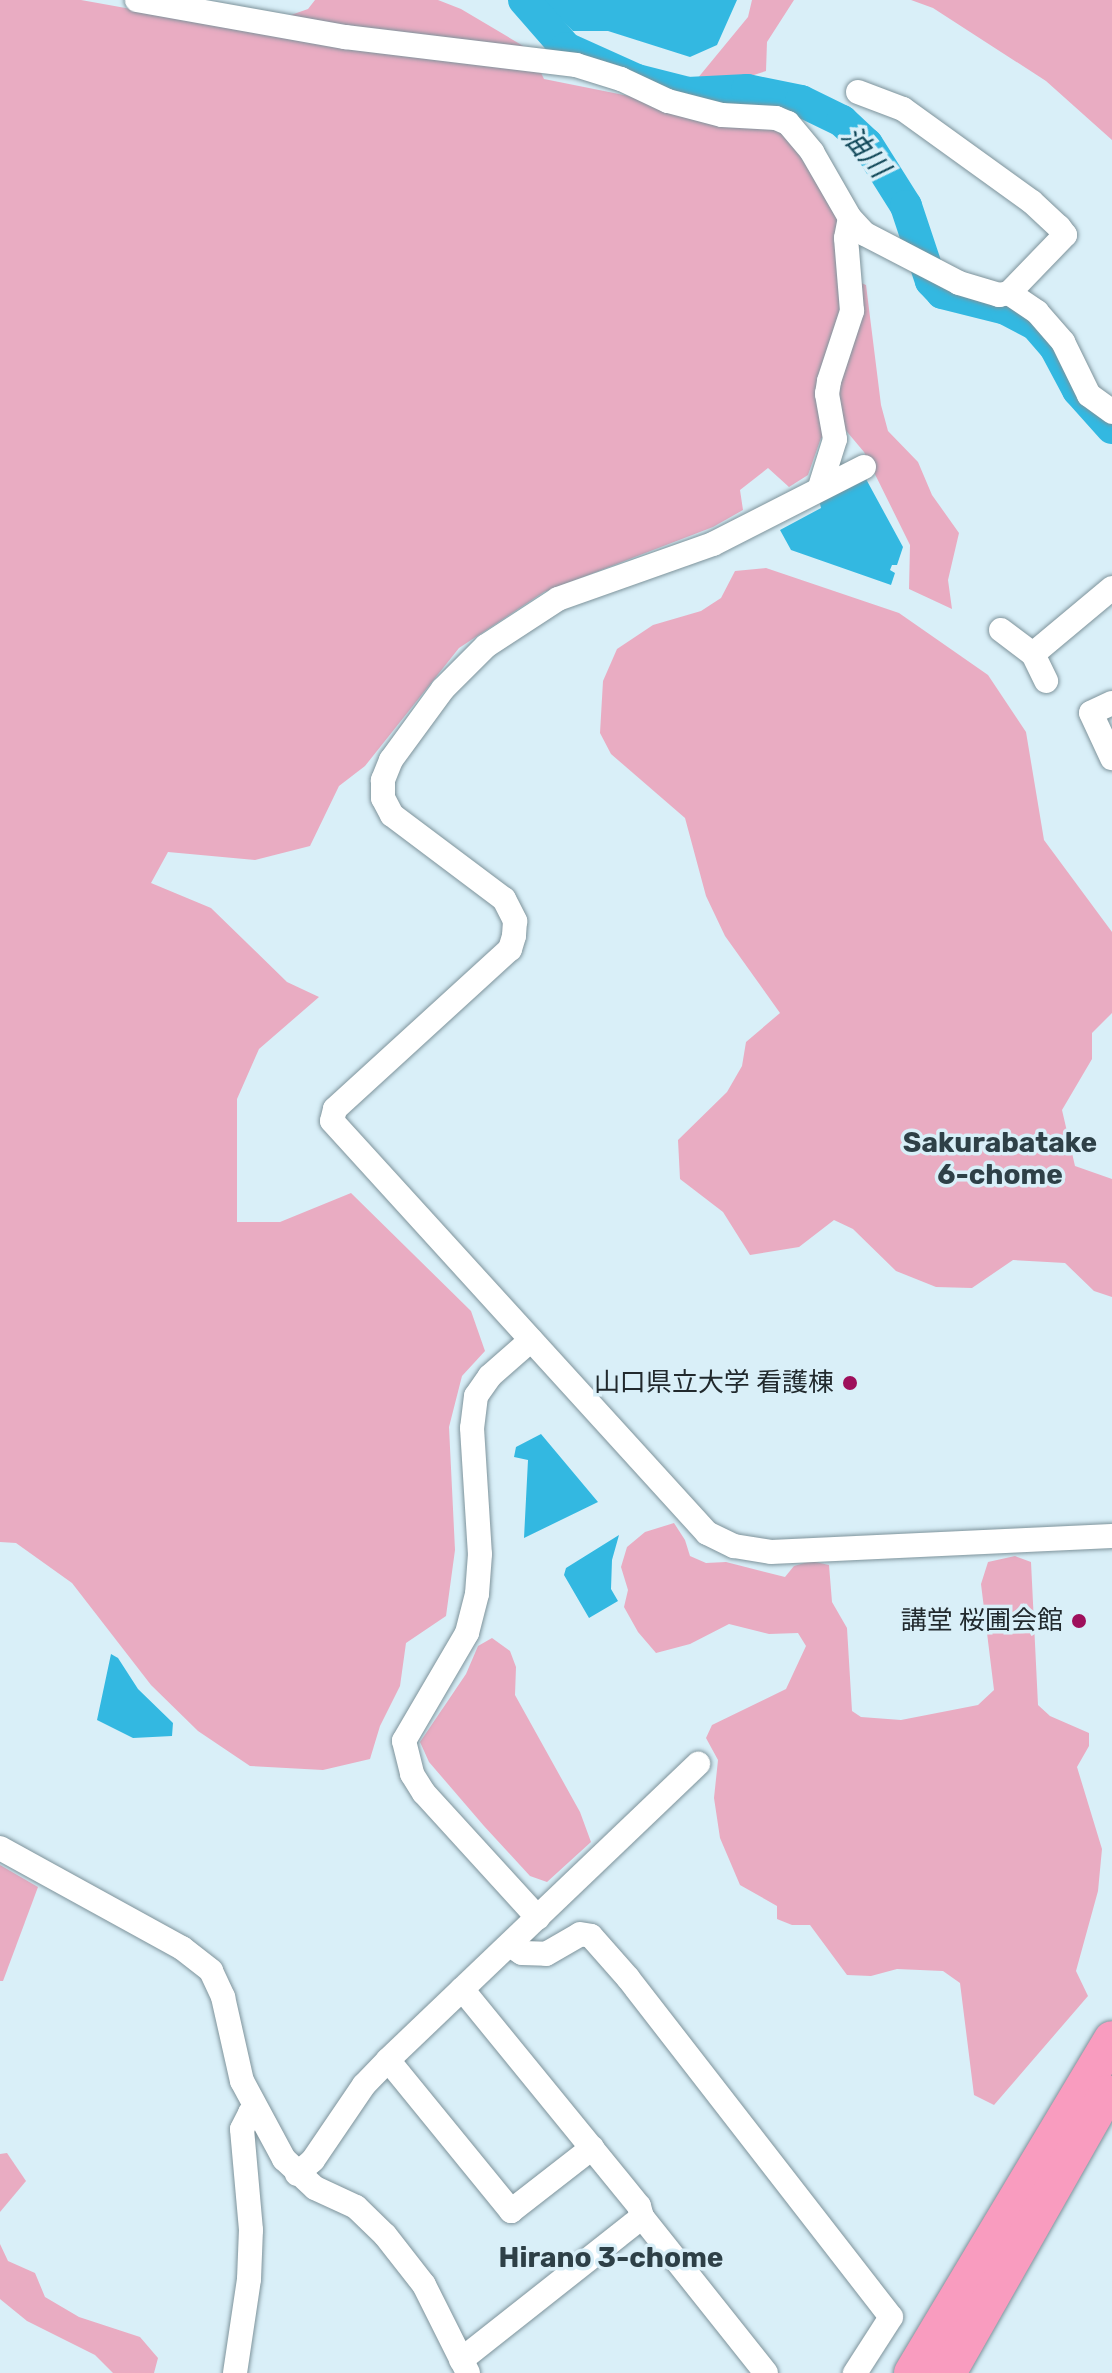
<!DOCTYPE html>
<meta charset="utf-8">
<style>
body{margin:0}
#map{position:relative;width:1112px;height:2373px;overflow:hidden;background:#d9eff8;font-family:Rubik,"Noto Sans JP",sans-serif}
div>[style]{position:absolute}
.green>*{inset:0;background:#e9acc2}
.water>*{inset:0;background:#33b8e1}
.river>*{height:32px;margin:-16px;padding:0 16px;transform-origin:16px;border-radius:16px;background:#33b8e1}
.roads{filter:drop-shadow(0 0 2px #7e939b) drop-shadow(0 0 2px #7e939b)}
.minor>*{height:24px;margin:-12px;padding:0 12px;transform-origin:12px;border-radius:12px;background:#fff}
.highway>*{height:36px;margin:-18px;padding:0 18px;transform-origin:18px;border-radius:18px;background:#f99cbf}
.dots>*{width:22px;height:22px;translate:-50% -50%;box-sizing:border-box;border:4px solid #d9eff8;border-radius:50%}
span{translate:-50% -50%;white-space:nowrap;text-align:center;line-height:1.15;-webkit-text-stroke:7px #d9eff8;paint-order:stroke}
.poi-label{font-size:26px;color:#21292d}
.right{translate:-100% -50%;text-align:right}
.water-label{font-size:28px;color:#0f4657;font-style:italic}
.neighbourhood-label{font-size:28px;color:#2e4047;font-weight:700}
</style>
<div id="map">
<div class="green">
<i style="clip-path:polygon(0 0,81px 0,248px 30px,308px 9px,315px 0,438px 0,461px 9px,530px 50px,544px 79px,664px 103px,729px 97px,771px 99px,798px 110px,789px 138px,842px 225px,837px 272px,866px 285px,881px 405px,888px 431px,918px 462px,932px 495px,959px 533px,948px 580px,952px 609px,909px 589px,910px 545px,864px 452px,843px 427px,821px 438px,808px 475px,789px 487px,768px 468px,740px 490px,743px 510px,713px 527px,544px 592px,459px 648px,365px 766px,339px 786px,310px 846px,255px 860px,168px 852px,151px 883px,211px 908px,287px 982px,319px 997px,259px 1049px,237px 1099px,237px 1222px,280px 1222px,351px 1193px,471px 1311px,485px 1351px,462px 1376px,449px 1427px,455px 1550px,446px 1616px,406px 1643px,400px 1686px,380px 1726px,370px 1759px,323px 1770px,250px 1766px,198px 1731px,151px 1685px,72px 1583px,16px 1543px,0 1542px)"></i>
<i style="clip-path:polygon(752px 0,794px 0,767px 42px,766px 71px,738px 80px,697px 79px,748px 17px)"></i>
<i style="clip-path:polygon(911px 0,1112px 0,1112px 140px,1046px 81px,933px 8px)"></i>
<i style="clip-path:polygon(766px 568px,899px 613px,988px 675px,1026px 732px,1044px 840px,1112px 932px,1112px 1013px,1092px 1033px,1092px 1059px,1062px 1110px,1075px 1166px,1112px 1179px,1112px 1297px,1094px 1291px,1065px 1263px,1013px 1260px,972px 1288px,936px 1287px,896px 1271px,853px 1229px,834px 1220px,799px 1247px,750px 1255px,723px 1212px,680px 1179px,678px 1140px,727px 1092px,742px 1066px,746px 1042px,780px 1013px,725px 936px,706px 896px,685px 818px,611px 754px,600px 733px,603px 681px,617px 649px,653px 625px,701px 611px,721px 598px,735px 571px)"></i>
<i style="clip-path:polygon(674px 1523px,685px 1540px,690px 1556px,706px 1563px,726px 1562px,785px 1577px,794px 1566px,811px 1561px,829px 1565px,832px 1602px,847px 1628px,852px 1711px,861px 1717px,901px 1720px,978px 1705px,994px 1690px,981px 1584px,988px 1562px,1015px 1556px,1031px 1562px,1038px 1705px,1050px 1716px,1089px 1733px,1089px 1746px,1077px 1767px,1102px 1849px,1098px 1891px,1076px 1971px,1088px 1996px,994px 2105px,974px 2095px,960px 1983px,943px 1971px,897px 1969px,871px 1976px,847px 1975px,810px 1925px,792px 1925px,777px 1919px,777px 1906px,740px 1885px,720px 1838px,714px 1798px,718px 1760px,706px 1738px,712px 1725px,786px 1689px,806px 1646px,798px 1633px,769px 1634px,729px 1624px,690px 1644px,656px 1653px,638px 1632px,624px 1607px,628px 1590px,621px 1567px,627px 1547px,645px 1532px)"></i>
<i style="clip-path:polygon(492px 1638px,510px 1651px,516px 1667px,515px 1695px,580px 1812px,591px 1842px,547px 1882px,530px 1876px,484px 1826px,429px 1762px,420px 1742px,466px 1674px,478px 1646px)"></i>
<i style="clip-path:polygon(0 1865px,38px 1887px,3px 1981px,0 1981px)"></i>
<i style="clip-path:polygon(7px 2153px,26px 2181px,0 2212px,0 2154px)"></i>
<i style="clip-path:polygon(0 2244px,8px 2261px,35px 2273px,45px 2297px,79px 2317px,140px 2337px,158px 2358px,154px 2373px,113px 2373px,95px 2355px,27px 2321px,0 2299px)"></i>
</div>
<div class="water">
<i style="clip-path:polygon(541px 0,737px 0,717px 45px,690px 57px,608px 31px,573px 31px)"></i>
<i style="clip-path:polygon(866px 479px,903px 547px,897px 565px,892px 565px,890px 570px,895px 573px,891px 585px,791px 550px,780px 530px,821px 508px,819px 500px)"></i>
<i style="clip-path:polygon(541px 1434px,598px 1502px,524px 1538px,528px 1460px,514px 1457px,516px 1447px)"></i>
<i style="clip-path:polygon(619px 1535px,612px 1560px,611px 1589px,618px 1601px,589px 1618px,564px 1575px,566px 1568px)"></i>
<i style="clip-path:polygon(111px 1654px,118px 1658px,138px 1689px,173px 1723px,172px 1736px,133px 1738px,97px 1720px)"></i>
</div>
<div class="river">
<i style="left:524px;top:0;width:64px;rotate:48.8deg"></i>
<i style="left:566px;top:48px;width:78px;rotate:24.3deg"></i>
<i style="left:637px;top:80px;width:53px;rotate:14.3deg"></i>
<i style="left:688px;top:93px;width:59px;rotate:-2.9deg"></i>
<i style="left:747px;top:90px;width:55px;rotate:11.5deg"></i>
<i style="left:801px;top:101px;width:46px;rotate:26deg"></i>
<i style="left:842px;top:121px;width:34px;rotate:43deg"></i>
<i style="left:867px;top:144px;width:73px;rotate:57.8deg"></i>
<i style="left:906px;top:206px;width:79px;rotate:71.6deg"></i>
<i style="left:931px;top:281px;width:16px;rotate:47deg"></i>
<i style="left:942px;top:293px;width:66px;rotate:14deg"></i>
<i style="left:1006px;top:309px;width:34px;rotate:28deg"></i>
<i style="left:1036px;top:325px;width:29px;rotate:49deg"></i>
<i style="left:1055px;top:347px;width:49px;rotate:61.9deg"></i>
<i style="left:1078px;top:390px;width:51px;rotate:48.2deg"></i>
</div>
<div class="roads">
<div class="minor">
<i style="left:137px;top:0;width:211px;rotate:10.1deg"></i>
<i style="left:345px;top:37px;width:233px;rotate:6.9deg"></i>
<i style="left:576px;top:65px;width:47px;rotate:17.3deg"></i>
<i style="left:621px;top:79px;width:52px;rotate:25.1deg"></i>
<i style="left:668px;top:101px;width:56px;rotate:14.5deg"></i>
<i style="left:722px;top:115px;width:54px;rotate:3.2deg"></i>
<i style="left:776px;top:118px;width:13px;rotate:23deg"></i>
<i style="left:788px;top:123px;width:38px;rotate:50deg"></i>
<i style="left:812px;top:152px;width:76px;rotate:60.1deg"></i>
<i style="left:850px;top:218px;width:22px;rotate:47deg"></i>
<i style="left:865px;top:234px;width:106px;rotate:27.5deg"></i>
<i style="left:959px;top:283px;width:42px;rotate:16.7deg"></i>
<i style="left:999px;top:295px;width:10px;rotate:-11deg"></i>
<i style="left:1009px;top:293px;width:34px;rotate:34deg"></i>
<i style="left:1037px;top:312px;width:40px;rotate:49deg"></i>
<i style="left:1063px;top:342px;width:59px;rotate:63.9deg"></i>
<i style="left:1089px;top:395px;width:29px;rotate:36deg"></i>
<i style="left:858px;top:92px;width:48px;rotate:20.7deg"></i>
<i style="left:903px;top:109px;width:159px;rotate:35.8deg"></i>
<i style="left:1032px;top:202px;width:37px;rotate:43deg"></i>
<i style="left:1059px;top:227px;width:10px;rotate:53deg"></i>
<i style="left:1065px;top:235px;width:81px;rotate:134deg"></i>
<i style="left:864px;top:467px;width:169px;rotate:153deg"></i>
<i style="left:713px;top:544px;width:164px;rotate:160.5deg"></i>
<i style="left:558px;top:599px;width:86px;rotate:146.9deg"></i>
<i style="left:486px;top:646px;width:61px;rotate:135deg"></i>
<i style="left:443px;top:689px;width:88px;rotate:126.2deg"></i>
<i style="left:391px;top:760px;width:22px;rotate:112deg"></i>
<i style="left:383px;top:780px;width:18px;rotate:90deg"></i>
<i style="left:383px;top:798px;width:19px;rotate:62deg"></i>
<i style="left:392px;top:815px;width:140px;rotate:36.9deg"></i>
<i style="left:504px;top:899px;width:25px;rotate:63deg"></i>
<i style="left:515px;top:921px;width:15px;rotate:94deg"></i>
<i style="left:514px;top:936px;width:14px;rotate:107deg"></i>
<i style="left:510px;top:949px;width:237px;rotate:137.6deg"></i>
<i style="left:335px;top:1109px;width:12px;rotate:104deg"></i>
<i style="left:332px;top:1121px;width:557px;rotate:47.69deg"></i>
<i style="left:707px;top:1533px;width:30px;rotate:26deg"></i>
<i style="left:734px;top:1546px;width:37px;rotate:9deg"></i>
<i style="left:771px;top:1552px;width:341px;rotate:-2.7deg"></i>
<i style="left:820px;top:487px;width:50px;rotate:-72.6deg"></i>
<i style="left:835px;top:439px;width:46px;rotate:-100.1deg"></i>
<i style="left:827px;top:394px;width:13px;rotate:-81deg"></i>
<i style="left:829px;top:381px;width:74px;rotate:-71.8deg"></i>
<i style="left:852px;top:311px;width:73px;rotate:-94.7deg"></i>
<i style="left:846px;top:238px;width:20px;rotate:-79deg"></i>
<i style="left:1001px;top:630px;width:40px;rotate:37deg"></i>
<i style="left:1033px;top:654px;width:103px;rotate:-39.9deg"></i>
<i style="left:1033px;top:654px;width:30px;rotate:64deg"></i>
<i style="left:1112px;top:703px;width:23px;rotate:155deg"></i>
<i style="left:1091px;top:713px;width:50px;rotate:65deg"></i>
<i style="left:531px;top:1340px;width:55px;rotate:138.7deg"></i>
<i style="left:490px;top:1376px;width:24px;rotate:125deg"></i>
<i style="left:476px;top:1396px;width:32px;rotate:97deg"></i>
<i style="left:472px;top:1428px;width:126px;rotate:86.4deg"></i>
<i style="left:480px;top:1554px;width:40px;rotate:94.3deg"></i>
<i style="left:477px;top:1594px;width:40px;rotate:104.4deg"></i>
<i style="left:467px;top:1633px;width:125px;rotate:120.3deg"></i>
<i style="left:404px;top:1741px;width:34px;rotate:76deg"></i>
<i style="left:412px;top:1774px;width:22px;rotate:58deg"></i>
<i style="left:424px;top:1793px;width:169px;rotate:47.6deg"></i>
<i style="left:0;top:1848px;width:208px;rotate:28.8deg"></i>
<i style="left:182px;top:1948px;width:37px;rotate:38deg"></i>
<i style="left:211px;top:1971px;width:29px;rotate:65deg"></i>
<i style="left:223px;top:1997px;width:86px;rotate:77.3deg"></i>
<i style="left:242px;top:2081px;width:89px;rotate:61.7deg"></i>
<i style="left:284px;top:2159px;width:42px;rotate:43.1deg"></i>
<i style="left:315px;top:2188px;width:45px;rotate:24.9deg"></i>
<i style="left:356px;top:2207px;width:40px;rotate:44deg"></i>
<i style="left:385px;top:2235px;width:63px;rotate:52deg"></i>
<i style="left:424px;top:2285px;width:98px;rotate:63.4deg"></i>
<i style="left:510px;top:1945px;width:14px;rotate:34deg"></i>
<i style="left:522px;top:1953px;width:24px;rotate:2deg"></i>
<i style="left:546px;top:1954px;width:39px;rotate:-30deg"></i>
<i style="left:580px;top:1934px;width:11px;rotate:10deg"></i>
<i style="left:591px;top:1936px;width:56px;rotate:48.6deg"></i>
<i style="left:628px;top:1978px;width:429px;rotate:52.2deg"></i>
<i style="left:891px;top:2317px;width:67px;rotate:122.7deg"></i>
<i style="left:462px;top:1989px;width:280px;rotate:50.8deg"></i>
<i style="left:639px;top:2206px;width:11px;rotate:75deg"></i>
<i style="left:642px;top:2217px;width:199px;rotate:51.5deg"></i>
<i style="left:388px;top:2060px;width:195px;rotate:50.8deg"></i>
<i style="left:511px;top:2211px;width:103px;rotate:-37.9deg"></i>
<i style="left:297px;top:2174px;width:21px;rotate:-41deg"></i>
<i style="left:313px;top:2160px;width:91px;rotate:-55.8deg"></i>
<i style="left:364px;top:2085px;width:35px;rotate:-46deg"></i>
<i style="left:388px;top:2060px;width:429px;rotate:-43.7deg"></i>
<i style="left:461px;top:2360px;width:231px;rotate:-38.3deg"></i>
<i style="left:235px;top:2373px;width:95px;rotate:-81.5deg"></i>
<i style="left:249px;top:2279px;width:49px;rotate:-87.7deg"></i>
<i style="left:251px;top:2230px;width:101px;rotate:-95.1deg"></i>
<i style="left:242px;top:2129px;width:18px;rotate:-63deg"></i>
<i style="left:250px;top:2113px;width:7px;rotate:-34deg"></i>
</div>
<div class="highway">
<i style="left:912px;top:2373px;width:389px;rotate:-59.1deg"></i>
<i style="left:948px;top:2373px;width:322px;rotate:-60.4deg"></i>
</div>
</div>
<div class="dots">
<i style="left:850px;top:1383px;background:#9e0f5b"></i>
<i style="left:1079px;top:1621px;background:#9e0f5b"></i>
</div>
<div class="poi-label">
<span class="right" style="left:834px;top:1383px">山口県立大学 看護棟</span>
<span class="right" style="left:1063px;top:1621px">講堂 桜圃会館</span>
</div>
<div class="water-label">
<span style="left:865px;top:152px;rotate:50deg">油川</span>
</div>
<div class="neighbourhood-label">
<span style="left:1000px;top:1159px">Sakurabatake<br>6-chome</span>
<span style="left:611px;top:2258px">Hirano 3-chome</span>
</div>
</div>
